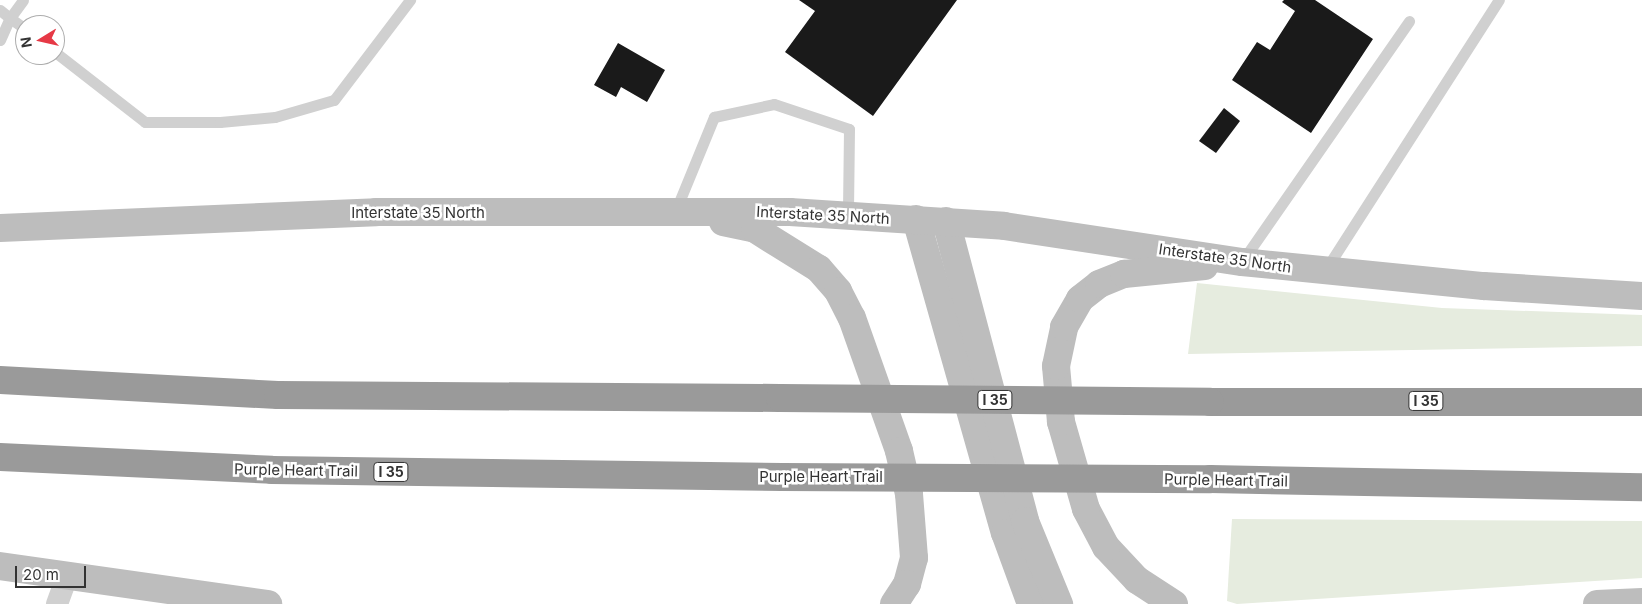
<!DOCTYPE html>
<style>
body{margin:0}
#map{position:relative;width:1642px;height:604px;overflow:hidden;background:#fff;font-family:Inter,sans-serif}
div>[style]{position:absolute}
.green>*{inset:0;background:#e6ecdf}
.building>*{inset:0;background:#1a1a1a}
.service>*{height:11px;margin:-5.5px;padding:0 5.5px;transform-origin:5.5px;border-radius:5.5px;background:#d0d0d0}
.minor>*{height:22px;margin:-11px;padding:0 11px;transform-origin:11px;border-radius:11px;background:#d0d0d0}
.secondary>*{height:28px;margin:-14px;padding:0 14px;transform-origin:14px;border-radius:14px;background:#bdbdbd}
.motorway>*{height:28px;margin:-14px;padding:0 14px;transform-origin:14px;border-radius:14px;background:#9a9a9a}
.motorway-bridge>*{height:28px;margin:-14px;padding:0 14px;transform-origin:14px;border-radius:14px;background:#9a9a9a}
span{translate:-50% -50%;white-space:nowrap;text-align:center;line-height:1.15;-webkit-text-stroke:5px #fff;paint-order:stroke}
.shield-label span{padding:1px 4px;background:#fff;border:1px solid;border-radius:4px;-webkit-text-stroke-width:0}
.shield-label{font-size:14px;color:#333;font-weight:700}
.street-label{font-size:15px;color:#333}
.north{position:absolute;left:15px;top:15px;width:50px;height:50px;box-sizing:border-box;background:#fff;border:1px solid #adadad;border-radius:50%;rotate:261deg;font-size:14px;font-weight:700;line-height:20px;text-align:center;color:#333}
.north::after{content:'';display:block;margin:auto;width:18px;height:22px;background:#e63946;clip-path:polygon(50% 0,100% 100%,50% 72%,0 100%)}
.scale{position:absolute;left:15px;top:566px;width:71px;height:22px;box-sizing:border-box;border:2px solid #333;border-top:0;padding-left:6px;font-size:15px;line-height:18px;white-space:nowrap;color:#333;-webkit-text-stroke:4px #fff;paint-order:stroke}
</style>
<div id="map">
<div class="green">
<i style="clip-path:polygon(1197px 283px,1442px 308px,1642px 315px,1642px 346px,1188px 354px)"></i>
<i style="clip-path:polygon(1232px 519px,1642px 521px,1642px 578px,1237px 604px,1227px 601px)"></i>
</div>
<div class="building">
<i style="clip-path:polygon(799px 0,957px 0,873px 116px,785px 52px,815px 11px)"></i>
<i style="clip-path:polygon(1284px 0,1315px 0,1373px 39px,1311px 133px,1232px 80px,1257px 42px,1270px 50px,1295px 11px,1282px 2px)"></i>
<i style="clip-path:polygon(618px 43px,665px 70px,647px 102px,621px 87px,616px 97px,594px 85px)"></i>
<i style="clip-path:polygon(1224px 108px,1240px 121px,1216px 153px,1199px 141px)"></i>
</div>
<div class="service">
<i style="left:0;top:10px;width:13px;rotate:39deg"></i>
<i style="left:10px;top:18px;width:22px;rotate:-54deg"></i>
<i style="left:0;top:40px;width:24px;rotate:-66deg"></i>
<i style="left:10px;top:18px;width:19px;rotate:36deg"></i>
<i style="left:55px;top:52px;width:114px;rotate:37.9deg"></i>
<i style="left:145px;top:122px;width:75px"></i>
<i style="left:220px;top:122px;width:55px;rotate:-5.2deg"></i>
<i style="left:275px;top:117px;width:61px;rotate:-16.1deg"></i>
<i style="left:334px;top:100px;width:126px;rotate:-52.8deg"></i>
<i style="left:675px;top:212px;width:103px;rotate:-67.7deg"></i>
<i style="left:714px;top:117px;width:61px;rotate:-12.2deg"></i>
<i style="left:774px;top:104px;width:79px;rotate:18.4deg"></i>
<i style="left:849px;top:129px;width:86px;rotate:90.7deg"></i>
<i style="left:1243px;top:260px;width:291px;rotate:-55.2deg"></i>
<i style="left:1326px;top:269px;width:320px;rotate:-57.3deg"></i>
</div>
<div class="minor">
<i style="left:57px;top:604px;width:29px;rotate:-70deg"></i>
</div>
<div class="secondary">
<i style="left:916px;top:219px;width:326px;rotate:74.2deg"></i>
<i style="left:1005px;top:533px;width:76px;rotate:69.9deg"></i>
<i style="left:946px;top:221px;width:310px;rotate:75.2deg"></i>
<i style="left:1025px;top:521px;width:90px;rotate:67.7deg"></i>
<i style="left:723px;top:222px;width:33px;rotate:12deg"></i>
<i style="left:755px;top:229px;width:75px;rotate:32deg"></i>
<i style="left:819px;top:269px;width:29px;rotate:49deg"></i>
<i style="left:838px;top:291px;width:30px;rotate:63deg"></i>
<i style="left:852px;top:318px;width:141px;rotate:70.5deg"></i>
<i style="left:899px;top:451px;width:44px;rotate:76.9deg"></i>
<i style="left:909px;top:494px;width:64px;rotate:85.5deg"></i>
<i style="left:914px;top:558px;width:27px;rotate:105deg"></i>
<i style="left:907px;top:584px;width:24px;rotate:123deg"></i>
<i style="left:0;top:228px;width:376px;rotate:-2.4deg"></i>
<i style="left:376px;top:212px;width:414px"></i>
<i style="left:790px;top:212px;width:214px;rotate:3.7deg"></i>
<i style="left:1004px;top:226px;width:241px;rotate:8.6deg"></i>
<i style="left:1242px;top:262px;width:243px;rotate:5.7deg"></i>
<i style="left:1484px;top:286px;width:158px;rotate:3.6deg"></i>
<i style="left:0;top:566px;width:271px;rotate:8.1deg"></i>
<i style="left:1174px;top:604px;width:44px;rotate:-147deg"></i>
<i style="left:1137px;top:580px;width:45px;rotate:-133.2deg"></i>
<i style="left:1106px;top:547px;width:43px;rotate:-117.8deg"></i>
<i style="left:1086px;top:509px;width:91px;rotate:-106deg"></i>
<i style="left:1061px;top:422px;width:56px;rotate:-95.1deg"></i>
<i style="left:1056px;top:366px;width:40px;rotate:-78deg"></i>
<i style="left:1064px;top:327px;width:32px;rotate:-60deg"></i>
<i style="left:1080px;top:299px;width:24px;rotate:-38deg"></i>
<i style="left:1099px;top:284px;width:27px;rotate:-22deg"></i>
<i style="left:1124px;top:274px;width:81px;rotate:-5.6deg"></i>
<i style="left:1597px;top:604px;width:45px;rotate:-2.5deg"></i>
</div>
<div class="motorway">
<i style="left:0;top:380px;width:278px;rotate:3.1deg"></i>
<i style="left:278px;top:395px;width:502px;rotate:0.34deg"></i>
<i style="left:1210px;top:402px;width:432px"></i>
<i style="left:0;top:457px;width:272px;rotate:2.7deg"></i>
<i style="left:272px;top:470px;width:510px;rotate:0.79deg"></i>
<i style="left:1210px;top:479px;width:432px;rotate:1.1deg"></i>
</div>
<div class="motorway-bridge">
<i style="left:780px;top:398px;width:430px;rotate:0.5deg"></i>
<i style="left:782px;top:477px;width:428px;rotate:0.3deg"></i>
</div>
<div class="shield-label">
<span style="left:995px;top:400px">I 35</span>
<span style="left:1426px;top:401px">I 35</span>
<span style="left:391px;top:472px">I 35</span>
</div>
<div class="street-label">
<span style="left:418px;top:213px">Interstate 35 North</span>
<span style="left:823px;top:215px;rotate:3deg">Interstate 35 North</span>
<span style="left:1225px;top:258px;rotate:8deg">Interstate 35 North</span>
<span style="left:296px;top:470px;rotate:1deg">Purple Heart Trail</span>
<span style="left:821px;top:477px">Purple Heart Trail</span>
<span style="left:1226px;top:480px;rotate:1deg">Purple Heart Trail</span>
</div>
<div class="north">N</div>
<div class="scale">20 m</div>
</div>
